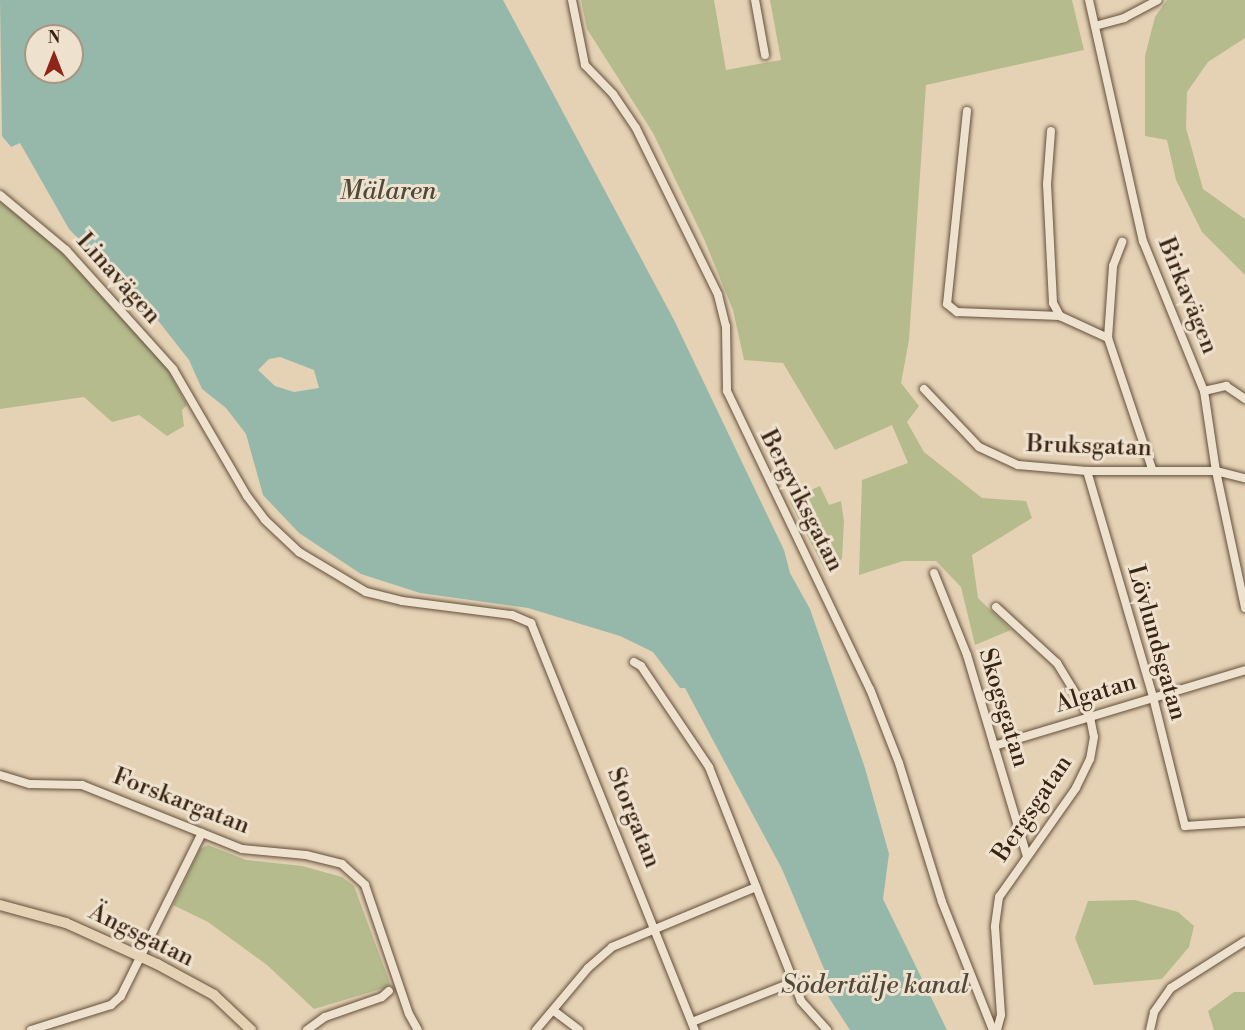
<!DOCTYPE html>
<meta charset="utf-8">
<style>
body{margin:0}
#map{position:relative;width:1245px;height:1030px;overflow:hidden;background:#e5d2b5;font-family:"Libre Bodoni",serif}
div>[style]{position:absolute}
.green>*{inset:0;background:#b5bb8d}
.water>*{inset:0;background:#96b8ab}
.roads{filter:drop-shadow(0 0 2px #644f3b) drop-shadow(0 0 2px #644f3b)}
.minor>*{height:8px;margin:-4px;padding:0 4px;transform-origin:4px;border-radius:4px;background:#eee2cf}
.major>*{height:10px;margin:-5px;padding:0 5px;transform-origin:5px;border-radius:5px;background:#e5d2b5}
span{translate:-50% -50%;white-space:nowrap;text-align:center;line-height:1.15;-webkit-text-stroke:6px #eee2cf;paint-order:stroke}
.street-label{font-size:24px;color:#392312}
.water-label{font-size:26px;color:#504838;font-style:italic}
.north{position:absolute;left:24px;top:24px;width:60px;height:60px;box-sizing:border-box;background:#eee2cf;border:2px solid #a69683;border-radius:50%;rotate:0deg;font-size:16px;font-weight:700;line-height:24px;text-align:center;color:#392312}
.north::after{content:'';display:block;margin:auto;width:21px;height:27px;background:#8f2418;clip-path:polygon(50% 0,100% 100%,50% 72%,0 100%)}
</style>
<div id="map">
<div class="green">
<i style="clip-path:polygon(581px 0,714px 0,726px 70px,781px 60px,770px 0,1072px 0,1084px 50px,926px 85px,909px 340px,901px 383px,919px 406px,907px 422px,924px 452px,982px 498px,1026px 501px,1032px 518px,972px 555px,978px 598px,1011px 630px,975px 645px,961px 587px,936px 561px,903px 561px,859px 575px,862px 480px,908px 463px,892px 425px,835px 450px,783px 363px,744px 360px,733px 310px,704px 239px,653px 133px,587px 29px)"></i>
<i style="clip-path:polygon(1167px 0,1245px 0,1245px 38px,1208px 62px,1187px 92px,1186px 128px,1203px 189px,1245px 219px,1245px 275px,1202px 232px,1176px 180px,1167px 140px,1145px 136px,1145px 56px,1155px 17px)"></i>
<i style="clip-path:polygon(0 202px,53px 243px,150px 347px,168px 370px,187px 405px,182px 410px,184px 426px,167px 436px,139px 415px,112px 422px,84px 397px,0 409px)"></i>
<i style="clip-path:polygon(820px 486px,829px 505px,841px 501px,844px 521px,842px 559px,825px 570px,789px 500px)"></i>
<i style="clip-path:polygon(208px 845px,246px 860px,302px 866px,342px 877px,354px 886px,391px 986px,314px 1009px,267px 965px,208px 922px,173px 905px,200px 849px)"></i>
<i style="clip-path:polygon(1135px 900px,1178px 912px,1194px 926px,1189px 947px,1162px 979px,1094px 985px,1075px 938px,1088px 901px)"></i>
<i style="clip-path:polygon(1234px 992px,1245px 992px,1245px 1030px,1214px 1030px,1208px 1011px)"></i>
</div>
<div class="water">
<i style="clip-path:polygon(evenodd,0 0,503px 0,674px 320px,784px 550px,790px 573px,810px 609px,865px 768px,889px 854px,883px 899px,947px 1030px,850px 1030px,822px 987px,827px 976px,782px 869px,685px 688px,680px 688px,653px 652px,620px 636px,528px 608px,420px 593px,361px 574px,299px 533px,263px 495px,246px 434px,226px 408px,202px 389px,189px 360px,160px 323px,69px 229px,20px 143px,11px 147px,2px 136px,0 0,36px 36px,72px 36px,72px 72px,36px 72px,36px 36px,0 0,280px 357px,314px 370px,319px 388px,294px 392px,275px 386px,258px 370px,269px 359px,280px 357px)"></i>
</div>
<div class="roads">
<div class="minor">
<i style="left:572px;top:0;width:66px;rotate:78.7deg"></i>
<i style="left:585px;top:65px;width:40px;rotate:46deg"></i>
<i style="left:613px;top:94px;width:41px;rotate:55.9deg"></i>
<i style="left:636px;top:128px;width:186px;rotate:63.8deg"></i>
<i style="left:718px;top:295px;width:32px;rotate:76deg"></i>
<i style="left:726px;top:326px;width:65px;rotate:89.1deg"></i>
<i style="left:727px;top:391px;width:331px;rotate:64.4deg"></i>
<i style="left:870px;top:689px;width:79px;rotate:68.6deg"></i>
<i style="left:899px;top:763px;width:145px;rotate:72.8deg"></i>
<i style="left:942px;top:902px;width:138px;rotate:68.3deg"></i>
<i style="left:755px;top:0;width:56px;rotate:79.7deg"></i>
<i style="left:1089px;top:0;width:247px;rotate:77.4deg"></i>
<i style="left:1143px;top:241px;width:162px;rotate:67.9deg"></i>
<i style="left:1204px;top:391px;width:81px;rotate:81.5deg"></i>
<i style="left:1216px;top:471px;width:140px;rotate:78deg"></i>
<i style="left:1095px;top:26px;width:30px;rotate:-15deg"></i>
<i style="left:1124px;top:18px;width:38px;rotate:-28deg"></i>
<i style="left:967px;top:111px;width:194px;rotate:95.9deg"></i>
<i style="left:947px;top:304px;width:13px;rotate:39deg"></i>
<i style="left:957px;top:312px;width:103px;rotate:2.2deg"></i>
<i style="left:1060px;top:316px;width:53px;rotate:24.6deg"></i>
<i style="left:1108px;top:338px;width:138px;rotate:71.4deg"></i>
<i style="left:1051px;top:131px;width:53px;rotate:94.3deg"></i>
<i style="left:1047px;top:184px;width:119px;rotate:87.1deg"></i>
<i style="left:1053px;top:303px;width:15px;rotate:62deg"></i>
<i style="left:0;top:195px;width:86px;rotate:39.8deg"></i>
<i style="left:66px;top:250px;width:160px;rotate:48deg"></i>
<i style="left:173px;top:369px;width:147px;rotate:59.8deg"></i>
<i style="left:247px;top:496px;width:30px;rotate:53deg"></i>
<i style="left:265px;top:520px;width:47px;rotate:43.3deg"></i>
<i style="left:299px;top:552px;width:78px;rotate:30.8deg"></i>
<i style="left:366px;top:592px;width:37px;rotate:14deg"></i>
<i style="left:402px;top:601px;width:111px;rotate:7.3deg"></i>
<i style="left:512px;top:615px;width:21px;rotate:23deg"></i>
<i style="left:531px;top:623px;width:439px;rotate:68.1deg"></i>
<i style="left:1108px;top:338px;width:72px;rotate:-86deg"></i>
<i style="left:1113px;top:266px;width:26px;rotate:-69deg"></i>
<i style="left:924px;top:389px;width:80px;rotate:46.5deg"></i>
<i style="left:979px;top:447px;width:43px;rotate:24.8deg"></i>
<i style="left:1018px;top:465px;width:69px;rotate:5deg"></i>
<i style="left:1087px;top:471px;width:129px"></i>
<i style="left:1216px;top:471px;width:30px;rotate:14deg"></i>
<i style="left:1204px;top:391px;width:23px;rotate:-13deg"></i>
<i style="left:1226px;top:386px;width:23px;rotate:34deg"></i>
<i style="left:1087px;top:471px;width:235px;rotate:73.7deg"></i>
<i style="left:1153px;top:697px;width:133px;rotate:76.1deg"></i>
<i style="left:1185px;top:826px;width:60px;rotate:-3.8deg"></i>
<i style="left:934px;top:573px;width:88px;rotate:68.1deg"></i>
<i style="left:967px;top:655px;width:210px;rotate:73.4deg"></i>
<i style="left:996px;top:607px;width:83px;rotate:42.6deg"></i>
<i style="left:1057px;top:663px;width:63px;rotate:58.6deg"></i>
<i style="left:1090px;top:717px;width:20px;rotate:79deg"></i>
<i style="left:1094px;top:737px;width:22px;rotate:100deg"></i>
<i style="left:1090px;top:759px;width:32px;rotate:116deg"></i>
<i style="left:1076px;top:788px;width:133px;rotate:125.2deg"></i>
<i style="left:999px;top:897px;width:30px;rotate:98deg"></i>
<i style="left:995px;top:927px;width:88px;rotate:86.1deg"></i>
<i style="left:1001px;top:1015px;width:16px;rotate:105deg"></i>
<i style="left:634px;top:662px;width:8px;rotate:30deg"></i>
<i style="left:641px;top:666px;width:122px;rotate:56deg"></i>
<i style="left:709px;top:767px;width:251px;rotate:68.5deg"></i>
<i style="left:801px;top:1001px;width:39px;rotate:48deg"></i>
<i style="left:994px;top:746px;width:262px;rotate:-16.8deg"></i>
<i style="left:0;top:775px;width:31px;rotate:17deg"></i>
<i style="left:30px;top:784px;width:52px;rotate:1.1deg"></i>
<i style="left:82px;top:785px;width:172px;rotate:21.8deg"></i>
<i style="left:242px;top:849px;width:64px;rotate:5.4deg"></i>
<i style="left:306px;top:855px;width:37px;rotate:14deg"></i>
<i style="left:342px;top:864px;width:31px;rotate:42deg"></i>
<i style="left:365px;top:885px;width:136px;rotate:71.2deg"></i>
<i style="left:409px;top:1014px;width:18px;rotate:61deg"></i>
<i style="left:554px;top:1011px;width:31px;rotate:37deg"></i>
<i style="left:692px;top:1022px;width:109px;rotate:-21.6deg"></i>
<i style="left:31px;top:1030px;width:84px;rotate:-17.4deg"></i>
<i style="left:111px;top:1005px;width:13px;rotate:-42deg"></i>
<i style="left:121px;top:996px;width:182px;rotate:-63.6deg"></i>
<i style="left:307px;top:1030px;width:22px;rotate:-36deg"></i>
<i style="left:325px;top:1017px;width:60px;rotate:-19.3deg"></i>
<i style="left:382px;top:997px;width:9px;rotate:-41deg"></i>
<i style="left:536px;top:1030px;width:81px;rotate:-50deg"></i>
<i style="left:588px;top:968px;width:32px;rotate:-41deg"></i>
<i style="left:612px;top:947px;width:156px;rotate:-22.6deg"></i>
<i style="left:1150px;top:1030px;width:18px;rotate:-77deg"></i>
<i style="left:1154px;top:1012px;width:29px;rotate:-55deg"></i>
<i style="left:1171px;top:988px;width:88px;rotate:-32.4deg"></i>
</div>
<div class="major">
<i style="left:0;top:905px;width:68px;rotate:15.3deg"></i>
<i style="left:66px;top:923px;width:100px;rotate:24.3deg"></i>
<i style="left:157px;top:964px;width:65px;rotate:28.5deg"></i>
<i style="left:214px;top:995px;width:51px;rotate:43.4deg"></i>
</div>
</div>
<div class="street-label">
<span style="left:118px;top:279px;rotate:48deg">Linavägen</span>
<span style="left:1187px;top:296px;rotate:68deg">Birkavägen</span>
<span style="left:1089px;top:447px;rotate:2deg">Bruksgatan</span>
<span style="left:801px;top:501px;rotate:63deg">Bergviksgatan</span>
<span style="left:1156px;top:643px;rotate:74deg">Lövlundsgatan</span>
<span style="left:1096px;top:694px;rotate:-17deg">Algatan</span>
<span style="left:1003px;top:708px;rotate:73deg">Skogsgatan</span>
<span style="left:181px;top:802px;rotate:21deg">Forskargatan</span>
<span style="left:1033px;top:809px;rotate:-56deg">Bergsgatan</span>
<span style="left:633px;top:818px;rotate:68deg">Storgatan</span>
<span style="left:141px;top:936px;rotate:26deg">Ängsgatan</span>
</div>
<div class="water-label">
<span style="left:388px;top:192px">Mälaren</span>
<span style="left:875px;top:986px">Södertälje kanal</span>
</div>
<div class="north">N</div>
</div>
